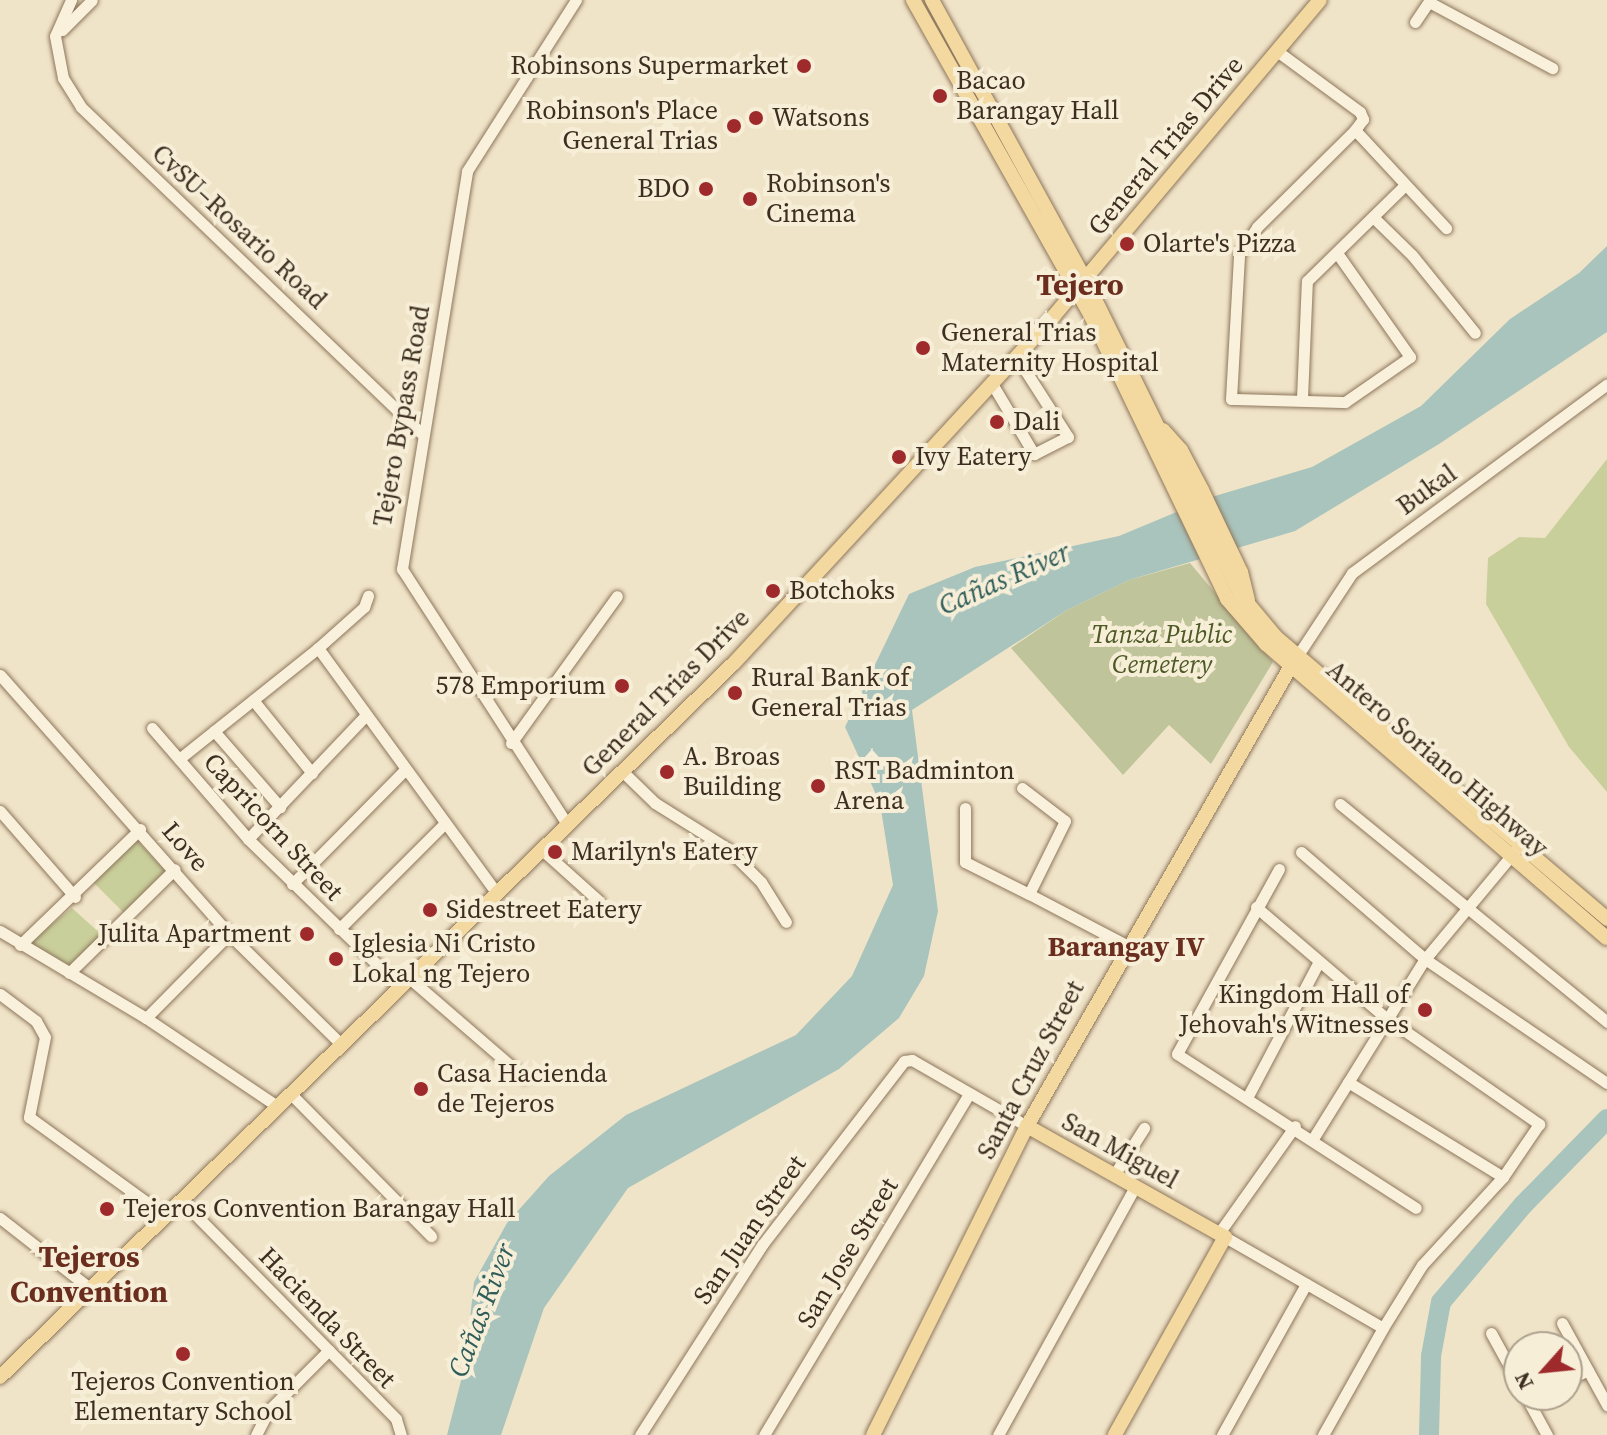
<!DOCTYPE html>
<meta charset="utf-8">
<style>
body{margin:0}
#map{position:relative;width:1607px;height:1435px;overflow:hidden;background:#f0e4c8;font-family:"Source Serif 4",serif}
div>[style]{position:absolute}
.green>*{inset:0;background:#c9cf9b}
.cemetery>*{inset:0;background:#bfc49a}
.water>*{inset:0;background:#a9c4bc}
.river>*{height:20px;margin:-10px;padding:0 10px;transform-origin:10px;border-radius:10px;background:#a9c4bc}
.roads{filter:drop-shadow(0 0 2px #8d765c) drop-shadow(0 0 2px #8d765c)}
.minor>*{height:11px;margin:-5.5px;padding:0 5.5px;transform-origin:5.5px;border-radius:5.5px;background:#faf1dc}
.major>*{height:14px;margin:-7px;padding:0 7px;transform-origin:7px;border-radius:7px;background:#f3d9a0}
.dots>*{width:22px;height:22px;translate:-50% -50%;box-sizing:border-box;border:4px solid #f7eed8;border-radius:50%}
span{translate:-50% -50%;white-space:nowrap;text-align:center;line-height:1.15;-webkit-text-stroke:8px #f7eed8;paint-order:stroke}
.poi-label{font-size:26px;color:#3d2e20}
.right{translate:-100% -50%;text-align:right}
.left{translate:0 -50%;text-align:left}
.street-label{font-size:26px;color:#3d2e20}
.park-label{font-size:26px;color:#4d5a26;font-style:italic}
.water-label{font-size:28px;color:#2f5d5a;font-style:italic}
.neighbourhood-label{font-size:28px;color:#6b2e1e;font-weight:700}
.quarter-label{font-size:30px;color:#6b2e1e;font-weight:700}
.north{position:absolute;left:1503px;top:1331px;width:80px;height:80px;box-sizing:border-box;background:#f7eed8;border:2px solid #ada18e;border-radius:50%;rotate:243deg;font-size:22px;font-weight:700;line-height:32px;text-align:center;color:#3d2e20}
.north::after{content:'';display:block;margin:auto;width:28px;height:36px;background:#9e2a2b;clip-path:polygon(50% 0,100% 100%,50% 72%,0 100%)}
</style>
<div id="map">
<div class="green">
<i style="clip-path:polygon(1607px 459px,1607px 792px,1569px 747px,1486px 604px,1488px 558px,1519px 537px,1545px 538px)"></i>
<i style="clip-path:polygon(136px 839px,165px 871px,124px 913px,94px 883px)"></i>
<i style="clip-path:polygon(72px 908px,102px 935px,67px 968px,26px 945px)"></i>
</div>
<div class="cemetery">
<i style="clip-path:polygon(1190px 563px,1273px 662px,1211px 764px,1169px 725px,1123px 775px,1011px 648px,1067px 610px,1129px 580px)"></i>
</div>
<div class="water">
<i style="clip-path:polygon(1607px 246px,1607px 332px,1439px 444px,1295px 531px,1129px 580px,1067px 610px,912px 710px,938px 911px,924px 976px,899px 1018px,839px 1069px,628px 1188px,544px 1308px,501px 1435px,447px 1435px,465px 1365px,474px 1282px,507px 1223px,549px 1176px,626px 1115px,796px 1035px,852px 976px,893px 885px,880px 803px,845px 727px,909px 594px,975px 567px,1119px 536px,1215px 496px,1312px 467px,1421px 406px,1510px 319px,1579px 273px)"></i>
</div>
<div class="river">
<i style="left:1429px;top:1435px;width:79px;rotate:-88.5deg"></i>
<i style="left:1431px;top:1356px;width:55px;rotate:-79.5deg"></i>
<i style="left:1441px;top:1302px;width:127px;rotate:-49.8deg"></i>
<i style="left:1523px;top:1205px;width:120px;rotate:-45.7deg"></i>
</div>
<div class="roads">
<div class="minor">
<i style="left:71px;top:0;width:39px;rotate:114deg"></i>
<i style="left:55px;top:36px;width:43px;rotate:79.2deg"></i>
<i style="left:63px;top:78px;width:34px;rotate:58deg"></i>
<i style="left:81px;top:107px;width:471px;rotate:43.8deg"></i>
<i style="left:1429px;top:2px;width:140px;rotate:28.2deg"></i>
<i style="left:1415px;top:22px;width:27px;rotate:-56deg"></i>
<i style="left:62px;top:30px;width:42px;rotate:-45deg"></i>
<i style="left:1277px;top:51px;width:103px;rotate:36.3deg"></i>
<i style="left:1360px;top:112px;width:8px;rotate:67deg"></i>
<i style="left:1363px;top:119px;width:14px;rotate:126deg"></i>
<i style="left:1373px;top:217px;width:54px;rotate:44.3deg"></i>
<i style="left:1412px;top:255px;width:100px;rotate:51.1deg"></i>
<i style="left:1337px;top:253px;width:127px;rotate:54.9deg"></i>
<i style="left:1410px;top:357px;width:79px;rotate:145.3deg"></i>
<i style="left:1345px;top:402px;width:114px;rotate:-178.5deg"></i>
<i style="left:1231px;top:399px;width:145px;rotate:-86.8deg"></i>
<i style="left:1239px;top:254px;width:32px;rotate:-56deg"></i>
<i style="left:1257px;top:227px;width:138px;rotate:-44.7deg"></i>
<i style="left:1355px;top:130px;width:134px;rotate:47.1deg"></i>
<i style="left:991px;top:382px;width:84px;rotate:59.2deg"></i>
<i style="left:1034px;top:454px;width:38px;rotate:-27deg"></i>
<i style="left:1068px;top:437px;width:96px;rotate:-122.7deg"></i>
<i style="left:1302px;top:398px;width:117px;rotate:-87.6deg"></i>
<i style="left:1307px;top:281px;width:134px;rotate:-44.4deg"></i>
<i style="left:318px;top:648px;width:302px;rotate:53.9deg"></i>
<i style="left:1298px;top:655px;width:98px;rotate:-56.6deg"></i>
<i style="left:1352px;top:573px;width:317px;rotate:-36.5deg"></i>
<i style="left:0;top:675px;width:346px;rotate:48.5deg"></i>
<i style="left:229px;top:934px;width:156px;rotate:44.5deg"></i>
<i style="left:253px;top:700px;width:94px;rotate:51.1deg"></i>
<i style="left:152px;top:728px;width:147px;rotate:49.1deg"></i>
<i style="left:248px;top:839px;width:211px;rotate:44.2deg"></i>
<i style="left:214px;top:731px;width:101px;rotate:49deg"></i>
<i style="left:511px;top:743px;width:181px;rotate:-54.2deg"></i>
<i style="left:179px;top:759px;width:178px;rotate:-38.6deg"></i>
<i style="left:318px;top:648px;width:62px;rotate:-41.7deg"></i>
<i style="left:364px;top:607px;width:12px;rotate:-70deg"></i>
<i style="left:622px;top:771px;width:46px;rotate:44.1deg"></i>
<i style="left:655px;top:803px;width:85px;rotate:32deg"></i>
<i style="left:727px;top:848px;width:48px;rotate:45deg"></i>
<i style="left:761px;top:882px;width:47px;rotate:58deg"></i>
<i style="left:1022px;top:788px;width:54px;rotate:37.5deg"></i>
<i style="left:1065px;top:821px;width:81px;rotate:116.3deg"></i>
<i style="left:1029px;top:894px;width:110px;rotate:27.7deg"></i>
<i style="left:1340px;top:804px;width:345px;rotate:39.2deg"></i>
<i style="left:965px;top:808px;width:54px;rotate:90deg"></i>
<i style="left:965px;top:862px;width:72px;rotate:26.6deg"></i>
<i style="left:0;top:811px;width:114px;rotate:48.9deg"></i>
<i style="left:567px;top:824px;width:304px;rotate:-122.9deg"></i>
<i style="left:402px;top:569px;width:403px;rotate:-80.7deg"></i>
<i style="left:467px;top:171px;width:203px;rotate:-57.5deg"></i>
<i style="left:248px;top:839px;width:170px;rotate:-46.4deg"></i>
<i style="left:541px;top:849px;width:78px;rotate:41.9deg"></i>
<i style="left:1301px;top:852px;width:164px;rotate:40.8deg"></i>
<i style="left:1425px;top:959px;width:220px;rotate:34.3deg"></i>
<i style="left:1279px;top:869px;width:211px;rotate:118.9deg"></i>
<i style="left:1177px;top:1054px;width:284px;rotate:32.8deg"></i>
<i style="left:292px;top:884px;width:159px;rotate:-45.3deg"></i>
<i style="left:1256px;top:907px;width:170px;rotate:40.5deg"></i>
<i style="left:1385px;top:1017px;width:188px;rotate:34.8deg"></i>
<i style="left:1539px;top:1124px;width:64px;rotate:124.2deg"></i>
<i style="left:1503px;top:1177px;width:120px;rotate:132.6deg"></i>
<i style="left:1422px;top:1265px;width:74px;rotate:121.8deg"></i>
<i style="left:339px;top:929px;width:147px;rotate:-45deg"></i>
<i style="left:0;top:931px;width:170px;rotate:30.8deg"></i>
<i style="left:146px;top:1018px;width:158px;rotate:33.9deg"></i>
<i style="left:20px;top:945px;width:167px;rotate:-44deg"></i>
<i style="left:69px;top:973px;width:148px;rotate:-44.5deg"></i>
<i style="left:408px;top:977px;width:153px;rotate:40.8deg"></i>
<i style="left:0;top:994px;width:45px;rotate:36.9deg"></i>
<i style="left:36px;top:1021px;width:18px;rotate:61deg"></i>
<i style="left:45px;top:1037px;width:82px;rotate:101.3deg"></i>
<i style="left:29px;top:1117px;width:169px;rotate:35.9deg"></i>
<i style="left:146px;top:1018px;width:118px;rotate:-45.3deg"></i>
<i style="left:1348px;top:1082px;width:182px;rotate:31.5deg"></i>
<i style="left:290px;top:1093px;width:201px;rotate:45.4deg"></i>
<i style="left:1248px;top:1096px;width:150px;rotate:-62.2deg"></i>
<i style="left:1314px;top:1137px;width:210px;rotate:-58.1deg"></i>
<i style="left:1425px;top:959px;width:141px;rotate:-50.2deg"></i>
<i style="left:1114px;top:1175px;width:56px;rotate:-57.4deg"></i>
<i style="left:181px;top:1200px;width:307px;rotate:45.5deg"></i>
<i style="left:396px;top:1419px;width:17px;rotate:73deg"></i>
<i style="left:0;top:1218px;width:115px;rotate:38deg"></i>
<i style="left:1219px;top:1233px;width:131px;rotate:-54.6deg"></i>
<i style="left:1225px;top:1237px;width:182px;rotate:29.9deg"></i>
<i style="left:1383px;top:1328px;width:123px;rotate:119.3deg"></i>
<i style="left:1562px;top:1323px;width:94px;rotate:61.2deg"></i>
<i style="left:1491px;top:1333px;width:58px;rotate:61.2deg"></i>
<i style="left:1567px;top:1380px;width:23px;rotate:-25deg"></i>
<i style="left:1525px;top:1395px;width:46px;rotate:61.2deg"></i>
<i style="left:256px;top:1435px;width:27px;rotate:-63deg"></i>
<i style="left:268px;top:1411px;width:86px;rotate:-45deg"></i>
<i style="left:640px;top:1435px;width:226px;rotate:-57.3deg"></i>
<i style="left:762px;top:1245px;width:232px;rotate:-52.3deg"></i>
<i style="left:904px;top:1061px;width:8px;rotate:-7deg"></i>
<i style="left:912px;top:1060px;width:133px;rotate:29.9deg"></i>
<i style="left:764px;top:1435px;width:398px;rotate:-59deg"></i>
<i style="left:998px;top:1435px;width:283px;rotate:-61.1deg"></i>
<i style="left:1222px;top:1435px;width:173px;rotate:-60.9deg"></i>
</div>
<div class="major">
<i style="left:913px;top:0;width:363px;rotate:60.6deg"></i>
<i style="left:1091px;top:316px;width:314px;rotate:64.3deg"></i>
<i style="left:1227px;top:599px;width:60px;rotate:49.1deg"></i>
<i style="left:1266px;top:644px;width:450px;rotate:40.8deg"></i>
<i style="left:932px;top:0;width:318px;rotate:61.3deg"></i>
<i style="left:1085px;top:279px;width:351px;rotate:63.8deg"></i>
<i style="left:1240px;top:594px;width:56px;rotate:50.1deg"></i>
<i style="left:1276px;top:637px;width:435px;rotate:40.4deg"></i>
<i style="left:1163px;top:430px;width:27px;rotate:48deg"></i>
<i style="left:1181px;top:450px;width:45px;rotate:62.3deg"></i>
<i style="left:1202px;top:490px;width:91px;rotate:64.6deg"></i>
<i style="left:1241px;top:572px;width:29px;rotate:76deg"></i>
<i style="left:1027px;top:1126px;width:227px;rotate:29.3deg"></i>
<i style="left:1225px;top:1237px;width:227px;rotate:119.1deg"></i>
<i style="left:0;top:1377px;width:1024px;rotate:-44.21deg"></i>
<i style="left:734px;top:663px;width:471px;rotate:-47.3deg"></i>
<i style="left:1053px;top:317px;width:414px;rotate:-49.9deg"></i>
<i style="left:873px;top:1435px;width:345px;rotate:-63.5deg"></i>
<i style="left:1027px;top:1126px;width:538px;rotate:-60.15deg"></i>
</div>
</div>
<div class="dots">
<i style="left:804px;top:66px;background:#9e2a2b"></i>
<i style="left:940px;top:96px;background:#9e2a2b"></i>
<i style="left:756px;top:118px;background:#9e2a2b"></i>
<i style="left:734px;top:126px;background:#9e2a2b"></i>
<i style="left:706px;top:189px;background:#9e2a2b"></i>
<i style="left:750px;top:199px;background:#9e2a2b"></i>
<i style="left:1127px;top:244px;background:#9e2a2b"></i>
<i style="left:923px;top:348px;background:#9e2a2b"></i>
<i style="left:997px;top:422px;background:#9e2a2b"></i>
<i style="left:899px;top:457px;background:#9e2a2b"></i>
<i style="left:773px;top:591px;background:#9e2a2b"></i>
<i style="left:622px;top:686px;background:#9e2a2b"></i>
<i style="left:735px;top:693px;background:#9e2a2b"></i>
<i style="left:667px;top:772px;background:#9e2a2b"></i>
<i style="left:818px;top:786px;background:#9e2a2b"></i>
<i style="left:555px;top:852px;background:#9e2a2b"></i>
<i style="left:430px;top:910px;background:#9e2a2b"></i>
<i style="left:307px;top:934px;background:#9e2a2b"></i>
<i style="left:336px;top:959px;background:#9e2a2b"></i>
<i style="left:1425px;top:1010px;background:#9e2a2b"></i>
<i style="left:421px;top:1089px;background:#9e2a2b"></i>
<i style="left:107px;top:1209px;background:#9e2a2b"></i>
<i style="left:183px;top:1354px;background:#9e2a2b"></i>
</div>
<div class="poi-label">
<span class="right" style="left:788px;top:66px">Robinsons Supermarket</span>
<span class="left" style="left:956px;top:96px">Bacao<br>Barangay Hall</span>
<span class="right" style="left:718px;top:126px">Robinson's Place<br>General Trias</span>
<span class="left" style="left:772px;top:118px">Watsons</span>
<span class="left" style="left:766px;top:199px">Robinson's<br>Cinema</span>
<span class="right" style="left:690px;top:189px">BDO</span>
<span class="left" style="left:1143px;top:244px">Olarte's Pizza</span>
<span class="left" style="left:941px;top:348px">General Trias<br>Maternity Hospital</span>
<span class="left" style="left:1013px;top:422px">Dali</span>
<span class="left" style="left:915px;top:457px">Ivy Eatery</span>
<span class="left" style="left:789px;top:591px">Botchoks</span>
<span class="left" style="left:751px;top:693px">Rural Bank of<br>General Trias</span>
<span class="right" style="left:606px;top:686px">578 Emporium</span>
<span class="left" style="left:683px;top:772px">A. Broas<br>Building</span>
<span class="left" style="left:834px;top:786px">RST Badminton<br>Arena</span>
<span class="left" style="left:571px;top:852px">Marilyn's Eatery</span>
<span class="left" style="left:446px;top:910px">Sidestreet Eatery</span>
<span class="right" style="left:291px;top:934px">Julita Apartment</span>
<span class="left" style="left:352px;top:959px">Iglesia Ni Cristo<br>Lokal ng Tejero</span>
<span class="right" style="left:1409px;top:1010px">Kingdom Hall of<br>Jehovah's Witnesses</span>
<span class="left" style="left:437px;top:1089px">Casa Hacienda<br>de Tejeros</span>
<span class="left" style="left:123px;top:1209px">Tejeros Convention Barangay Hall</span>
<span style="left:183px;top:1397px">Tejeros Convention<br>Elementary School</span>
</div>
<div class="street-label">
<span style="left:1166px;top:146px;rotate:-50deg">General Trias Drive</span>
<span style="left:239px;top:227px;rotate:43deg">CvSU–Rosario Road</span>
<span style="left:402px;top:416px;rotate:-80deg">Tejero Bypass Road</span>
<span style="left:1427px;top:490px;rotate:-36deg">Bukal</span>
<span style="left:666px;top:693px;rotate:-45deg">General Trias Drive</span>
<span style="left:1437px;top:759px;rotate:41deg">Antero Soriano Highway</span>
<span style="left:273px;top:827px;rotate:47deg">Capricorn Street</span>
<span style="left:185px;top:847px;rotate:49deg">Love</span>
<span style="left:1031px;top:1070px;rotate:-62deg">Santa Cruz Street</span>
<span style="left:1120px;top:1151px;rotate:29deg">San Miguel</span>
<span style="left:750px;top:1230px;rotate:-55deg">San Juan Street</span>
<span style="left:848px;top:1253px;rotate:-59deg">San Jose Street</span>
<span style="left:327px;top:1318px;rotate:46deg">Hacienda Street</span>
</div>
<div class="park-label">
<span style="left:1162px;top:650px">Tanza Public<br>Cemetery</span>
</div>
<div class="water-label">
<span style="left:1004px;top:578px;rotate:-24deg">Cañas River</span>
<span style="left:481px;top:1310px;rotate:-69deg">Cañas River</span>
</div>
<div class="neighbourhood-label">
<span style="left:1126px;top:946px">Barangay IV</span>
</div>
<div class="quarter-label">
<span style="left:1080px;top:285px">Tejero</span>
<span style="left:89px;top:1274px">Tejeros<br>Convention</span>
</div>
<div class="north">N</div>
</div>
